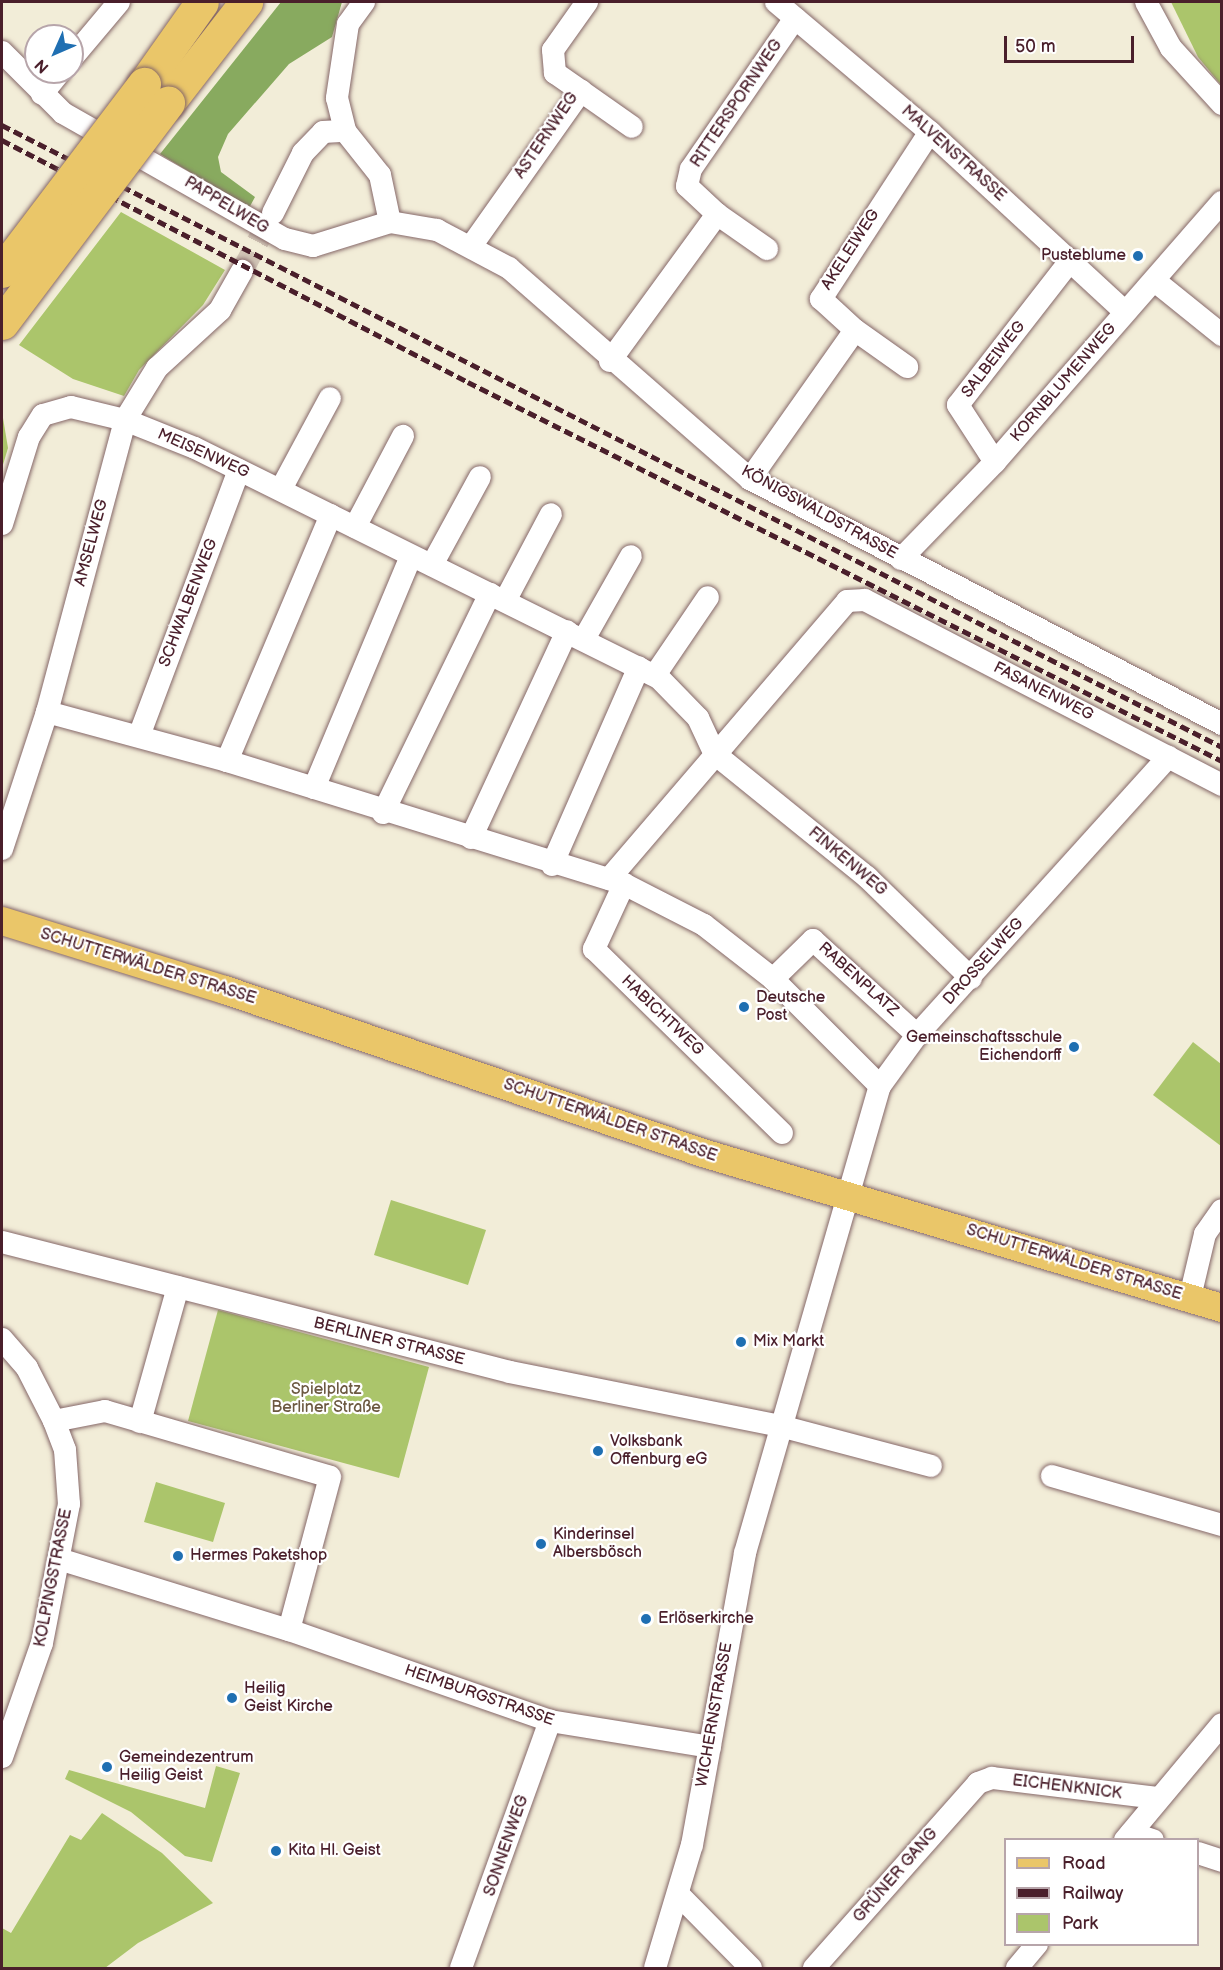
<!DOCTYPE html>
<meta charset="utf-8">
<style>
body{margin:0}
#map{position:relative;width:1223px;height:1970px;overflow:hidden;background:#f2edd8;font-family:"Balsamiq Sans",sans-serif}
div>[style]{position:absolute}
.green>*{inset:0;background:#abc56b}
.forest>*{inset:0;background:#88aa5f}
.minor-tunnel>*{height:22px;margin-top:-11px;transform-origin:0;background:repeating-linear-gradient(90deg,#d0c4b5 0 22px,transparent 0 33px)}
.roads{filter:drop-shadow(0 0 2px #856768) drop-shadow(0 0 2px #856768)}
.minor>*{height:22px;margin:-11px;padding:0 11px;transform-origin:11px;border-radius:11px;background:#fff}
.major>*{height:28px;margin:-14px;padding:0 14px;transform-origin:14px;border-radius:14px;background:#eac669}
.highway>*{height:33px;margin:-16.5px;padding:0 16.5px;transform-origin:16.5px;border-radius:16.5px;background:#eac669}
.rail>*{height:4.5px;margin-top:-2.25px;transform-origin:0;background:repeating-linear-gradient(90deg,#4a1f2b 0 9px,transparent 0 13.5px)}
.bridges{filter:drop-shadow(0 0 2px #856768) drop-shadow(0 0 2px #856768)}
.highway-bridge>*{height:33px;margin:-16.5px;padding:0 16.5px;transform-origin:16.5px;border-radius:16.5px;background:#eac669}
.dots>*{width:16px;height:16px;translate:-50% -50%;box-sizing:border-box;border:3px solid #fff;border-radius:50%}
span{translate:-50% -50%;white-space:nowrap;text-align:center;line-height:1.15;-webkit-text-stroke:4.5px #fff;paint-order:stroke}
.street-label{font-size:16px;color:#4a1f2b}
.poi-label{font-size:16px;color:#4a1f2b}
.right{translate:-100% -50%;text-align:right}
.left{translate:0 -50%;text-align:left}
.park-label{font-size:16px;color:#6c5941}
.frame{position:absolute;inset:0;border:3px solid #4a1f2b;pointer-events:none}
.legend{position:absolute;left:1004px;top:1838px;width:195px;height:108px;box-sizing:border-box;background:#fff;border:2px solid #b7a5aa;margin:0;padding:8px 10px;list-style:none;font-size:18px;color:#4a1f2b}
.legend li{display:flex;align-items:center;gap:12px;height:30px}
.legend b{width:30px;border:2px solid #b7a5aa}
.north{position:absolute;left:24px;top:24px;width:60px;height:60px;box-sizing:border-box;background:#fff;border:2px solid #b7a5aa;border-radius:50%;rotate:225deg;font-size:16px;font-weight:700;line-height:24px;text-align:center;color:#4a1f2b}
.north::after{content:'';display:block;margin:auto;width:21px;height:27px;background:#1f6fb2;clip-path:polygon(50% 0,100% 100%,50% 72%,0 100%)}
.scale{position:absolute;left:1004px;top:36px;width:130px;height:27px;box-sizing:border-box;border:3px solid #4a1f2b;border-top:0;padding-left:8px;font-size:18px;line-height:21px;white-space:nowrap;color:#4a1f2b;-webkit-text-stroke:4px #fff;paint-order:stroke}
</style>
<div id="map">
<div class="green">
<i style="clip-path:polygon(1171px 2px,1221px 2px,1221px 85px,1198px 57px)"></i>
<i style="clip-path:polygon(121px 212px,225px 270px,203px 305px,139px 370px,124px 396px,73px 379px,19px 345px)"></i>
<i style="clip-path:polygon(2px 412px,8px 448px,2px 468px)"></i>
<i style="clip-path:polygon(1193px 1042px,1221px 1064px,1221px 1146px,1153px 1095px)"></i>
<i style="clip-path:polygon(391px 1200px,486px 1230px,468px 1285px,374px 1255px)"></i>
<i style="clip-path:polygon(218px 1310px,429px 1367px,399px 1478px,188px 1421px)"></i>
<i style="clip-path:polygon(156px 1482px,225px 1503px,213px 1542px,144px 1522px)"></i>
<i style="clip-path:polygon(216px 1766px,240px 1773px,212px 1862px,185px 1856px,131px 1812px,65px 1779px,69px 1770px,205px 1808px)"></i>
<i style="clip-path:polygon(102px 1813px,162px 1853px,213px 1903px,138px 1943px,105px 1968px,2px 1968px,2px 1928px,11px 1933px,70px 1835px,81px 1840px)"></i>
</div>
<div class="forest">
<i style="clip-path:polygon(281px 2px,342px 2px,332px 37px,289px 64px,228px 134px,218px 157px,221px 172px,255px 197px,249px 208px,160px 154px)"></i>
</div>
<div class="minor-tunnel">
<i style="left:242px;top:271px;width:66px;rotate:-61.9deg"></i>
</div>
<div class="roads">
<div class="minor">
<i style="left:364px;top:2px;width:27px;rotate:126deg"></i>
<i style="left:348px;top:24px;width:75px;rotate:98.5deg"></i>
<i style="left:337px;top:98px;width:34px;rotate:76deg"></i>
<i style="left:345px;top:131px;width:56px;rotate:51.5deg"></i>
<i style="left:380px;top:175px;width:48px;rotate:78deg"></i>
<i style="left:776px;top:2px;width:202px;rotate:40.2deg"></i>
<i style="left:930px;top:132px;width:265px;rotate:42.7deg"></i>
<i style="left:1146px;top:2px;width:52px;rotate:61.5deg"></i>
<i style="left:1171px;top:48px;width:76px;rotate:47.7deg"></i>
<i style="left:2px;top:52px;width:86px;rotate:45deg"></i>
<i style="left:63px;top:113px;width:255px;rotate:29.6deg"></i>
<i style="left:285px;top:239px;width:29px;rotate:14deg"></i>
<i style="left:313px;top:246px;width:81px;rotate:-17.3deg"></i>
<i style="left:72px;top:58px;width:73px;rotate:-50deg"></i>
<i style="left:581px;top:91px;width:62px;rotate:35.2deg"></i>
<i style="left:42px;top:94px;width:28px;rotate:-51deg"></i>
<i style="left:273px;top:213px;width:67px;rotate:-63.4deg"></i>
<i style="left:303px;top:153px;width:29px;rotate:-46deg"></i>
<i style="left:323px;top:132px;width:22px;rotate:-3deg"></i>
<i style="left:717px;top:214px;width:61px;rotate:35deg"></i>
<i style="left:390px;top:222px;width:48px;rotate:9.7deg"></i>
<i style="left:437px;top:230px;width:81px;rotate:27.8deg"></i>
<i style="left:509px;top:268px;width:320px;rotate:41.2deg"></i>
<i style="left:750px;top:479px;width:532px;rotate:27.43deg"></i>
<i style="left:472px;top:245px;width:189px;rotate:-54.7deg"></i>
<i style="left:581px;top:91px;width:32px;rotate:-145deg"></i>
<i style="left:555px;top:73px;width:23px;rotate:-95deg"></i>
<i style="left:553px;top:50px;width:59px;rotate:-54.7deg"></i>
<i style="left:1155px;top:281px;width:86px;rotate:38.9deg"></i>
<i style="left:855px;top:330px;width:64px;rotate:35.4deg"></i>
<i style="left:610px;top:361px;width:182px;rotate:-53.9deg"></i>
<i style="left:717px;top:214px;width:41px;rotate:-137deg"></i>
<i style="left:687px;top:186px;width:17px;rotate:-77deg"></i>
<i style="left:691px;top:169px;width:183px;rotate:-55.4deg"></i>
<i style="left:995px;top:462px;width:68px;rotate:-123deg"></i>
<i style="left:958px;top:405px;width:184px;rotate:-52.1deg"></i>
<i style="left:750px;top:479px;width:182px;rotate:-54.8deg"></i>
<i style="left:855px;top:330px;width:46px;rotate:-137.6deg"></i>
<i style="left:821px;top:299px;width:199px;rotate:-56.9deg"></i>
<i style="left:281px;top:489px;width:103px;rotate:-61.7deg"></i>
<i style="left:2px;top:524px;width:91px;rotate:-72.8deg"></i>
<i style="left:29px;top:437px;width:26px;rotate:-58deg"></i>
<i style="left:43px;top:415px;width:29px;rotate:-16deg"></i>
<i style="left:71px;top:407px;width:56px;rotate:13.5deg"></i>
<i style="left:125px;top:420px;width:75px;rotate:21.8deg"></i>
<i style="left:195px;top:448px;width:518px;rotate:26.37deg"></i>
<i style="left:659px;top:678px;width:56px;rotate:45.7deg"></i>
<i style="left:698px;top:718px;width:40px;rotate:65deg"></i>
<i style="left:715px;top:754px;width:196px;rotate:39deg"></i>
<i style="left:867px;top:877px;width:145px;rotate:44.2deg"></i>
<i style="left:355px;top:527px;width:103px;rotate:-62.2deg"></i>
<i style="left:901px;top:559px;width:135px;rotate:-45.9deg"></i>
<i style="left:995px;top:462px;width:345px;rotate:-48.9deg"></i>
<i style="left:432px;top:565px;width:100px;rotate:-61.4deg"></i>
<i style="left:505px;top:601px;width:98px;rotate:-62.1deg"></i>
<i style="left:584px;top:639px;width:95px;rotate:-60.5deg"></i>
<i style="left:655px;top:675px;width:94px;rotate:-55.8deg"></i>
<i style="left:47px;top:712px;width:187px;rotate:15.2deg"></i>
<i style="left:227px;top:761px;width:416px;rotate:17.2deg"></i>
<i style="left:624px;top:884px;width:90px;rotate:27.1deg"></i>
<i style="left:704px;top:925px;width:88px;rotate:38deg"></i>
<i style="left:139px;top:736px;width:284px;rotate:-69.4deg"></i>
<i style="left:227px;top:761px;width:267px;rotate:-67.1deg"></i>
<i style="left:314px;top:788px;width:251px;rotate:-67.3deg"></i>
<i style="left:383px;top:813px;width:244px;rotate:-64deg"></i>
<i style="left:471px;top:838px;width:228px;rotate:-65.1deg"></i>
<i style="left:2px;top:849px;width:144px;rotate:-71.8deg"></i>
<i style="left:47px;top:712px;width:302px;rotate:-75deg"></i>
<i style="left:125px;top:420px;width:61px;rotate:-58.4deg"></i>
<i style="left:157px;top:368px;width:86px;rotate:-42.6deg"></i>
<i style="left:220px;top:310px;width:45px;rotate:-60.6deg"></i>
<i style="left:552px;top:865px;width:216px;rotate:-66.3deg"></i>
<i style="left:609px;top:879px;width:366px;rotate:-49.4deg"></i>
<i style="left:847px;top:601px;width:18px;rotate:-3deg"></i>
<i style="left:865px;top:600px;width:402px;rotate:27.4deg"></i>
<i style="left:624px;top:884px;width:72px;rotate:114.8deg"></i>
<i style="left:594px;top:949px;width:263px;rotate:44.4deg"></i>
<i style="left:880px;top:1086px;width:151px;rotate:-135deg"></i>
<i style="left:773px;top:979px;width:56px;rotate:-44.3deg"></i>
<i style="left:813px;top:940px;width:141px;rotate:42.4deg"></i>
<i style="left:2px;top:1242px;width:524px;rotate:14.35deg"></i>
<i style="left:510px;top:1372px;width:275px;rotate:11.3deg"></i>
<i style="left:780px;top:1426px;width:156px;rotate:14.8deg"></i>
<i style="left:1190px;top:1297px;width:65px;rotate:-76.6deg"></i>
<i style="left:1205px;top:1234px;width:29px;rotate:-55deg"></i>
<i style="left:2px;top:1339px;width:38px;rotate:49deg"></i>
<i style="left:27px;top:1368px;width:59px;rotate:63deg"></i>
<i style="left:54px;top:1421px;width:31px;rotate:69deg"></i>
<i style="left:65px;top:1450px;width:54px;rotate:85.8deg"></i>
<i style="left:69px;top:1504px;width:142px;rotate:101deg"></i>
<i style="left:42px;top:1643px;width:121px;rotate:109.3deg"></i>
<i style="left:54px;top:1421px;width:52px;rotate:-11.1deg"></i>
<i style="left:105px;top:1411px;width:234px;rotate:16.3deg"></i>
<i style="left:330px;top:1477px;width:158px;rotate:105deg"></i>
<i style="left:140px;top:1422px;width:140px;rotate:-74.3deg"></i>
<i style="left:1052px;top:1476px;width:177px;rotate:16.1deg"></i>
<i style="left:59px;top:1559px;width:241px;rotate:17.2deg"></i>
<i style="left:289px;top:1630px;width:276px;rotate:19.2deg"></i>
<i style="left:550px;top:1721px;width:162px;rotate:9.2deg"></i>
<i style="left:1131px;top:1833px;width:23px;rotate:18deg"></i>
<i style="left:1125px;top:1840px;width:151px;rotate:-50.1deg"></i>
<i style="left:1198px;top:1853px;width:25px;rotate:18deg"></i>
<i style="left:680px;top:1896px;width:101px;rotate:45.4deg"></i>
<i style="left:461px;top:1968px;width:263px;rotate:-70.2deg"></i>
<i style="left:655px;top:1968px;width:128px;rotate:-73.3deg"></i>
<i style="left:692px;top:1845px;width:297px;rotate:-79.7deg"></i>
<i style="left:745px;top:1553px;width:486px;rotate:-73.9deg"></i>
<i style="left:880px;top:1086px;width:63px;rotate:-54deg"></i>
<i style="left:917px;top:1035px;width:375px;rotate:-47.9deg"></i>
<i style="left:814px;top:1968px;width:247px;rotate:-48.4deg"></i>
<i style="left:978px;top:1783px;width:15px;rotate:-20deg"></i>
<i style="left:992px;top:1778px;width:166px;rotate:6.9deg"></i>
<i style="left:1017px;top:1968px;width:31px;rotate:-50deg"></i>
</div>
<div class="major">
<i style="left:2px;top:921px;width:233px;rotate:17.2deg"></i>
<i style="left:225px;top:990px;width:505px;rotate:18.83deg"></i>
<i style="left:703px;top:1153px;width:542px;rotate:16.63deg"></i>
</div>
<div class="highway">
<i style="left:144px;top:84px;width:100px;rotate:-54.7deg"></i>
<i style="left:168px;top:103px;width:128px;rotate:-52.3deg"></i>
</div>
</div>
<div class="rail">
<i style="left:2px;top:125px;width:1369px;rotate:27.01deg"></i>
<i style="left:2px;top:140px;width:525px;rotate:27.44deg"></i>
<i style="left:468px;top:382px;width:844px;rotate:26.69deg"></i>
</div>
<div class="bridges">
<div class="highway-bridge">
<i style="left:2px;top:271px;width:235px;rotate:-52.8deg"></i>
<i style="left:2px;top:323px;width:276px;rotate:-53deg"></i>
</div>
</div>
<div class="dots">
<i style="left:1138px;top:256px;background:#1f6fb2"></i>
<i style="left:744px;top:1007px;background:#1f6fb2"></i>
<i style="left:1074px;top:1047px;background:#1f6fb2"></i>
<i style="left:741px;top:1342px;background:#1f6fb2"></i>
<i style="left:598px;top:1451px;background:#1f6fb2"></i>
<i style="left:541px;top:1544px;background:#1f6fb2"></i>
<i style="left:178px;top:1556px;background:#1f6fb2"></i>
<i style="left:646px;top:1619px;background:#1f6fb2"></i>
<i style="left:232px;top:1698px;background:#1f6fb2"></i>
<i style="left:107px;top:1767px;background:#1f6fb2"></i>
<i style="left:276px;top:1851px;background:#1f6fb2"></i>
</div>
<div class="street-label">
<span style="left:737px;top:104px;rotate:-56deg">RITTERSPORNWEG</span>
<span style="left:547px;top:136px;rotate:-56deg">ASTERNWEG</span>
<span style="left:953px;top:154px;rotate:42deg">MALVENSTRASSE</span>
<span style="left:226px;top:206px;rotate:31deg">PAPPELWEG</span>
<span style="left:851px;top:250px;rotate:-57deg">AKELEIWEG</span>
<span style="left:994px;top:360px;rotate:-52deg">SALBEIWEG</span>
<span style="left:1064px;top:383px;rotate:-49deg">KORNBLUMENWEG</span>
<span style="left:203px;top:454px;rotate:24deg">MEISENWEG</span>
<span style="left:819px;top:513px;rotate:29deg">KÖNIGSWALDSTRASSE</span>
<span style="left:92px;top:543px;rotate:-75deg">AMSELWEG</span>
<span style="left:189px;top:603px;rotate:-69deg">SCHWALBENWEG</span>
<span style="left:1043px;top:692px;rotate:27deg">FASANENWEG</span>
<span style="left:847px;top:862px;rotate:40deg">FINKENWEG</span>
<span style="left:984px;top:962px;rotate:-48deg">DROSSELWEG</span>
<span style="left:148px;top:967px;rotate:17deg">SCHUTTERWÄLDER STRASSE</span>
<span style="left:858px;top:980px;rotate:42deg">RABENPLATZ</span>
<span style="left:662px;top:1016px;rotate:44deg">HABICHTWEG</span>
<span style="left:610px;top:1121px;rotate:19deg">SCHUTTERWÄLDER STRASSE</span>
<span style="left:1074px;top:1263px;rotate:17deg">SCHUTTERWÄLDER STRASSE</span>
<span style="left:389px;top:1342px;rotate:14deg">BERLINER STRASSE</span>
<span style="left:54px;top:1578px;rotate:-79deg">KOLPINGSTRASSE</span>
<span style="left:479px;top:1696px;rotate:19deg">HEIMBURGSTRASSE</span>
<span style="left:715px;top:1715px;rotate:-80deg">WICHERNSTRASSE</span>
<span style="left:1067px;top:1788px;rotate:7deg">EICHENKNICK</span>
<span style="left:507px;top:1846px;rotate:-71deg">SONNENWEG</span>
<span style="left:896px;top:1876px;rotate:-49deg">GRÜNER GANG</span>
</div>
<div class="poi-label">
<span class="right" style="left:1126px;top:256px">Pusteblume</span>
<span class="left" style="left:756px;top:1007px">Deutsche<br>Post</span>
<span class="right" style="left:1062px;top:1047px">Gemeinschaftsschule<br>Eichendorff</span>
<span class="left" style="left:753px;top:1342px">Mix Markt</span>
<span class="left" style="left:610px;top:1451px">Volksbank<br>Offenburg eG</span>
<span class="left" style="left:553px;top:1544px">Kinderinsel<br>Albersbösch</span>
<span class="left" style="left:190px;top:1556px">Hermes Paketshop</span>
<span class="left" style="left:658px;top:1619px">Erlöserkirche</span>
<span class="left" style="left:244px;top:1698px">Heilig<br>Geist Kirche</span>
<span class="left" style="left:119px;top:1767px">Gemeindezentrum<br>Heilig Geist</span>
<span class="left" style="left:288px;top:1851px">Kita Hl. Geist</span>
</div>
<div class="park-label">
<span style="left:326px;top:1399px">Spielplatz<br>Berliner Straße</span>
</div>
<div class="frame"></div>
<ul class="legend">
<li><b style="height:8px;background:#eac669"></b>Road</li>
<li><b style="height:8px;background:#4a1f2b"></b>Railway</li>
<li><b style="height:16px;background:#abc56b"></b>Park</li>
</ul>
<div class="north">N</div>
<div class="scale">50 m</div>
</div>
